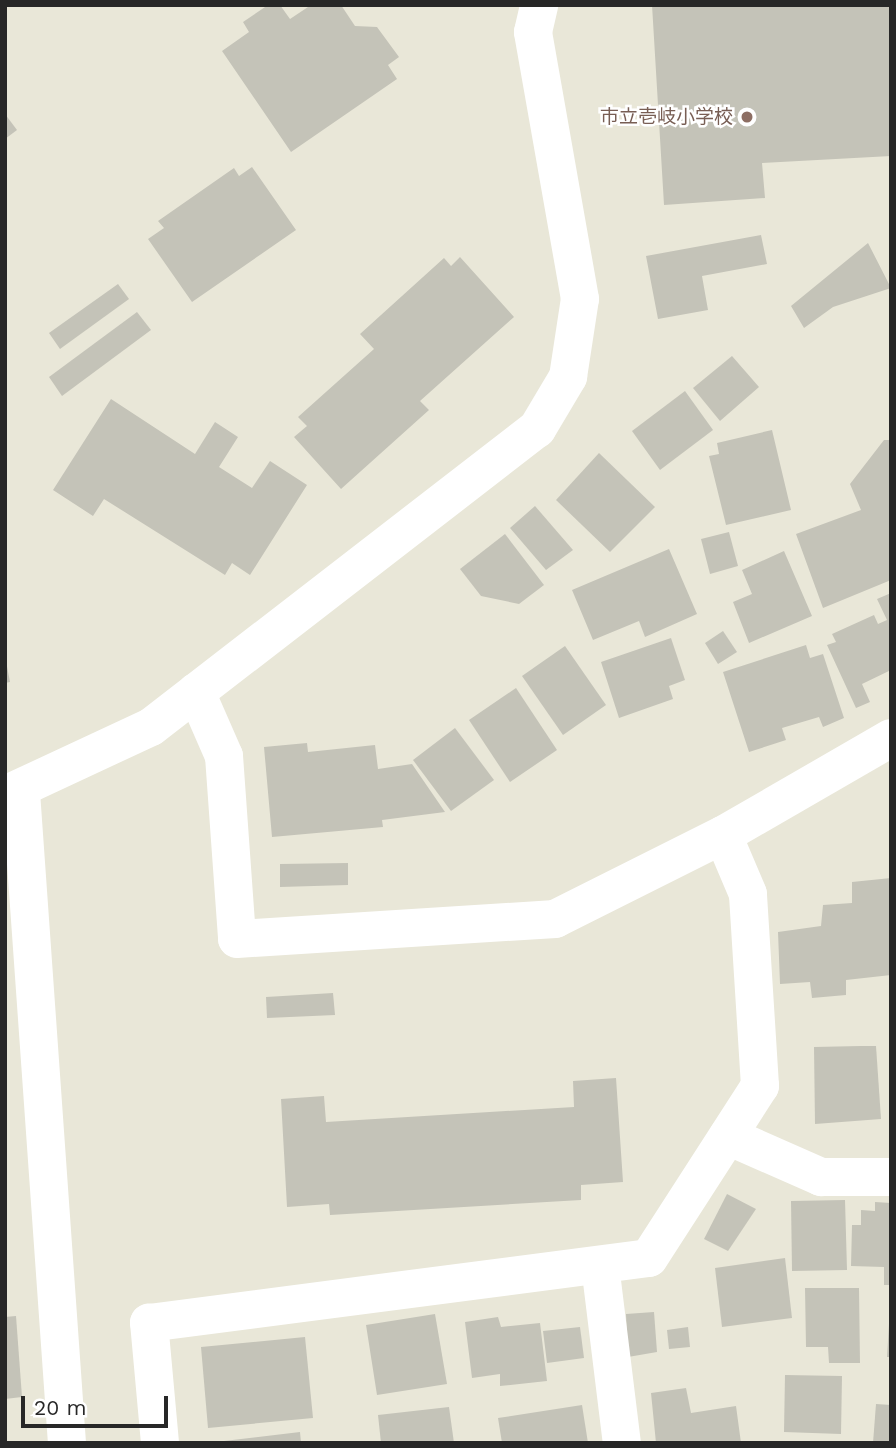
<!DOCTYPE html>
<meta charset="utf-8">
<style>
body{margin:0}
#map{position:relative;width:896px;height:1448px;overflow:hidden;background:#e9e7d8;font-family:"Work Sans","Noto Sans JP",sans-serif}
div>[style]{position:absolute}
.building>*{inset:0;background:#c4c3b8}
.minor>*{height:38px;margin:-19px;padding:0 19px;transform-origin:19px;border-radius:19px;background:#fff}
.tertiary>*{height:38px;margin:-19px;padding:0 19px;transform-origin:19px;border-radius:19px;background:#fff}
.dots>*{width:19px;height:19px;translate:-50% -50%;box-sizing:border-box;border:4px solid #fff;border-radius:50%}
span{translate:-50% -50%;white-space:nowrap;text-align:center;line-height:1.15;-webkit-text-stroke:5px #fff;paint-order:stroke}
.education-label{font-size:19px;color:#785e54}
.right{translate:-100% -50%;text-align:right}
.frame{position:absolute;inset:0;border:7px solid #272727;pointer-events:none}
.scale{position:absolute;left:21px;top:1396px;width:147px;height:32px;box-sizing:border-box;border:4px solid #272727;border-top:0;padding-left:9px;font-size:21px;line-height:24px;white-space:nowrap;color:#272727;-webkit-text-stroke:5px #fff;paint-order:stroke}
</style>
<div id="map">
<div class="building">
<i style="clip-path:polygon(268px 5px,280px 5px,290px 19px,311px 5px,341px 5px,355px 26px,377px 27px,399px 57px,388px 65px,397px 79px,291px 152px,222px 51px,249px 32px,243px 22px)"></i>
<i style="clip-path:polygon(652px 5px,891px 5px,891px 156px,762px 163px,765px 198px,664px 205px)"></i>
<i style="clip-path:polygon(5px 114px,17px 130px,5px 139px)"></i>
<i style="clip-path:polygon(252px 167px,296px 230px,192px 302px,148px 239px,164px 228px,158px 221px,234px 168px,239px 176px)"></i>
<i style="clip-path:polygon(761px 235px,767px 264px,702px 276px,708px 310px,658px 319px,646px 256px)"></i>
<i style="clip-path:polygon(868px 243px,891px 288px,833px 307px,804px 328px,791px 306px)"></i>
<i style="clip-path:polygon(460px 257px,514px 317px,420px 401px,429px 410px,341px 489px,294px 437px,307px 426px,298px 417px,374px 349px,360px 334px,444px 258px,451px 266px)"></i>
<i style="clip-path:polygon(118px 284px,129px 299px,60px 349px,49px 333px)"></i>
<i style="clip-path:polygon(137px 312px,151px 330px,62px 396px,49px 377px)"></i>
<i style="clip-path:polygon(732px 356px,759px 387px,720px 421px,693px 388px)"></i>
<i style="clip-path:polygon(685px 391px,713px 430px,660px 470px,632px 431px)"></i>
<i style="clip-path:polygon(111px 399px,195px 454px,215px 422px,238px 437px,219px 467px,252px 488px,270px 461px,307px 485px,250px 575px,232px 563px,225px 575px,104px 499px,93px 516px,53px 490px)"></i>
<i style="clip-path:polygon(772px 430px,791px 510px,726px 525px,709px 456px,719px 454px,717px 443px)"></i>
<i style="clip-path:polygon(884px 440px,891px 440px,891px 580px,823px 608px,796px 534px,861px 510px,850px 484px)"></i>
<i style="clip-path:polygon(599px 453px,655px 507px,610px 552px,556px 500px)"></i>
<i style="clip-path:polygon(535px 506px,573px 550px,546px 570px,510px 528px)"></i>
<i style="clip-path:polygon(729px 532px,738px 566px,710px 574px,701px 539px)"></i>
<i style="clip-path:polygon(505px 534px,544px 585px,519px 604px,481px 596px,460px 569px)"></i>
<i style="clip-path:polygon(669px 549px,697px 614px,645px 637px,639px 621px,593px 640px,572px 590px)"></i>
<i style="clip-path:polygon(784px 551px,812px 616px,749px 643px,733px 602px,752px 594px,742px 570px)"></i>
<i style="clip-path:polygon(891px 593px,891px 670px,862px 684px,870px 702px,856px 708px,827px 645px,836px 642px,832px 634px,874px 615px,878px 624px,887px 620px,877px 599px)"></i>
<i style="clip-path:polygon(723px 631px,737px 652px,718px 664px,705px 643px)"></i>
<i style="clip-path:polygon(671px 638px,685px 680px,669px 686px,673px 699px,619px 718px,601px 662px)"></i>
<i style="clip-path:polygon(806px 645px,810px 658px,823px 654px,844px 718px,823px 727px,819px 717px,782px 728px,786px 740px,749px 752px,723px 672px)"></i>
<i style="clip-path:polygon(565px 646px,606px 705px,563px 735px,522px 676px)"></i>
<i style="clip-path:polygon(5px 656px,10px 682px,5px 683px)"></i>
<i style="clip-path:polygon(516px 688px,557px 750px,510px 782px,469px 720px)"></i>
<i style="clip-path:polygon(455px 728px,494px 780px,451px 811px,413px 760px)"></i>
<i style="clip-path:polygon(307px 743px,308px 752px,375px 745px,378px 769px,412px 764px,445px 812px,382px 820px,383px 827px,272px 837px,264px 747px)"></i>
<i style="clip-path:polygon(348px 863px,348px 885px,280px 887px,280px 864px)"></i>
<i style="clip-path:polygon(891px 878px,891px 975px,846px 980px,846px 995px,812px 998px,810px 982px,780px 984px,778px 932px,821px 926px,823px 905px,852px 903px,852px 882px)"></i>
<i style="clip-path:polygon(333px 993px,335px 1015px,267px 1018px,266px 997px)"></i>
<i style="clip-path:polygon(861px 1046px,876px 1046px,881px 1119px,815px 1124px,814px 1047px)"></i>
<i style="clip-path:polygon(616px 1078px,623px 1182px,581px 1185px,581px 1200px,330px 1215px,329px 1204px,287px 1207px,281px 1099px,324px 1096px,326px 1122px,574px 1107px,573px 1081px)"></i>
<i style="clip-path:polygon(727px 1194px,756px 1209px,728px 1251px,704px 1239px)"></i>
<i style="clip-path:polygon(845px 1200px,847px 1270px,792px 1271px,791px 1201px)"></i>
<i style="clip-path:polygon(875px 1202px,891px 1203px,891px 1285px,884px 1285px,884px 1267px,851px 1266px,852px 1225px,861px 1225px,861px 1210px,875px 1211px)"></i>
<i style="clip-path:polygon(785px 1258px,792px 1318px,722px 1327px,715px 1268px)"></i>
<i style="clip-path:polygon(805px 1288px,859px 1288px,860px 1363px,829px 1363px,828px 1347px,806px 1347px)"></i>
<i style="clip-path:polygon(654px 1312px,657px 1352px,628px 1357px,626px 1314px)"></i>
<i style="clip-path:polygon(435px 1314px,447px 1384px,377px 1395px,366px 1325px)"></i>
<i style="clip-path:polygon(16px 1316px,22px 1397px,5px 1399px,5px 1317px)"></i>
<i style="clip-path:polygon(498px 1317px,501px 1327px,540px 1323px,547px 1381px,500px 1386px,500px 1374px,472px 1378px,465px 1322px)"></i>
<i style="clip-path:polygon(889px 1324px,891px 1324px,891px 1357px,887px 1357px)"></i>
<i style="clip-path:polygon(580px 1327px,584px 1358px,547px 1363px,543px 1331px)"></i>
<i style="clip-path:polygon(688px 1327px,690px 1347px,669px 1349px,667px 1330px)"></i>
<i style="clip-path:polygon(305px 1337px,313px 1418px,208px 1428px,201px 1347px)"></i>
<i style="clip-path:polygon(785px 1375px,842px 1376px,841px 1434px,784px 1432px)"></i>
<i style="clip-path:polygon(686px 1388px,691px 1413px,736px 1406px,741px 1443px,656px 1443px,651px 1393px)"></i>
<i style="clip-path:polygon(876px 1404px,891px 1405px,891px 1443px,873px 1443px)"></i>
<i style="clip-path:polygon(582px 1405px,588px 1443px,502px 1443px,498px 1418px)"></i>
<i style="clip-path:polygon(449px 1407px,454px 1443px,381px 1443px,378px 1415px)"></i>
<i style="clip-path:polygon(300px 1432px,301px 1443px,224px 1443px,224px 1441px)"></i>
</div>
<div class="minor">
<i style="left:196px;top:692px;width:70px;rotate:66.4deg"></i>
<i style="left:224px;top:756px;width:183px;rotate:85.9deg"></i>
<i style="left:237px;top:939px;width:319px;rotate:-3.6deg"></i>
<i style="left:555px;top:919px;width:188px;rotate:-26.6deg"></i>
<i style="left:723px;top:835px;width:194px;rotate:-30deg"></i>
<i style="left:21px;top:792px;width:653px;rotate:85.96deg"></i>
<i style="left:728px;top:1136px;width:102px;rotate:23.8deg"></i>
<i style="left:821px;top:1177px;width:70px"></i>
<i style="left:600px;top:1265px;width:179px;rotate:83deg"></i>
<i style="left:160px;top:1443px;width:121px;rotate:-95.2deg"></i>
<i style="left:149px;top:1323px;width:504px;rotate:-7.41deg"></i>
<i style="left:649px;top:1258px;width:205px;rotate:-57.2deg"></i>
<i style="left:760px;top:1086px;width:192px;rotate:-93.6deg"></i>
<i style="left:748px;top:894px;width:64px;rotate:-113deg"></i>
</div>
<div class="tertiary">
<i style="left:5px;top:795px;width:161px;rotate:-25deg"></i>
<i style="left:151px;top:727px;width:488px;rotate:-37.7deg"></i>
<i style="left:537px;top:429px;width:61px;rotate:-59.2deg"></i>
<i style="left:568px;top:377px;width:79px;rotate:-81.3deg"></i>
<i style="left:580px;top:299px;width:271px;rotate:-100deg"></i>
<i style="left:533px;top:32px;width:28px;rotate:-77deg"></i>
</div>
<div class="dots">
<i style="left:747px;top:117px;background:#8d6e63"></i>
</div>
<div class="education-label">
<span class="right" style="left:733px;top:117px">市立壱岐小学校</span>
</div>
<div class="frame"></div>
<div class="scale">20 m</div>
</div>
